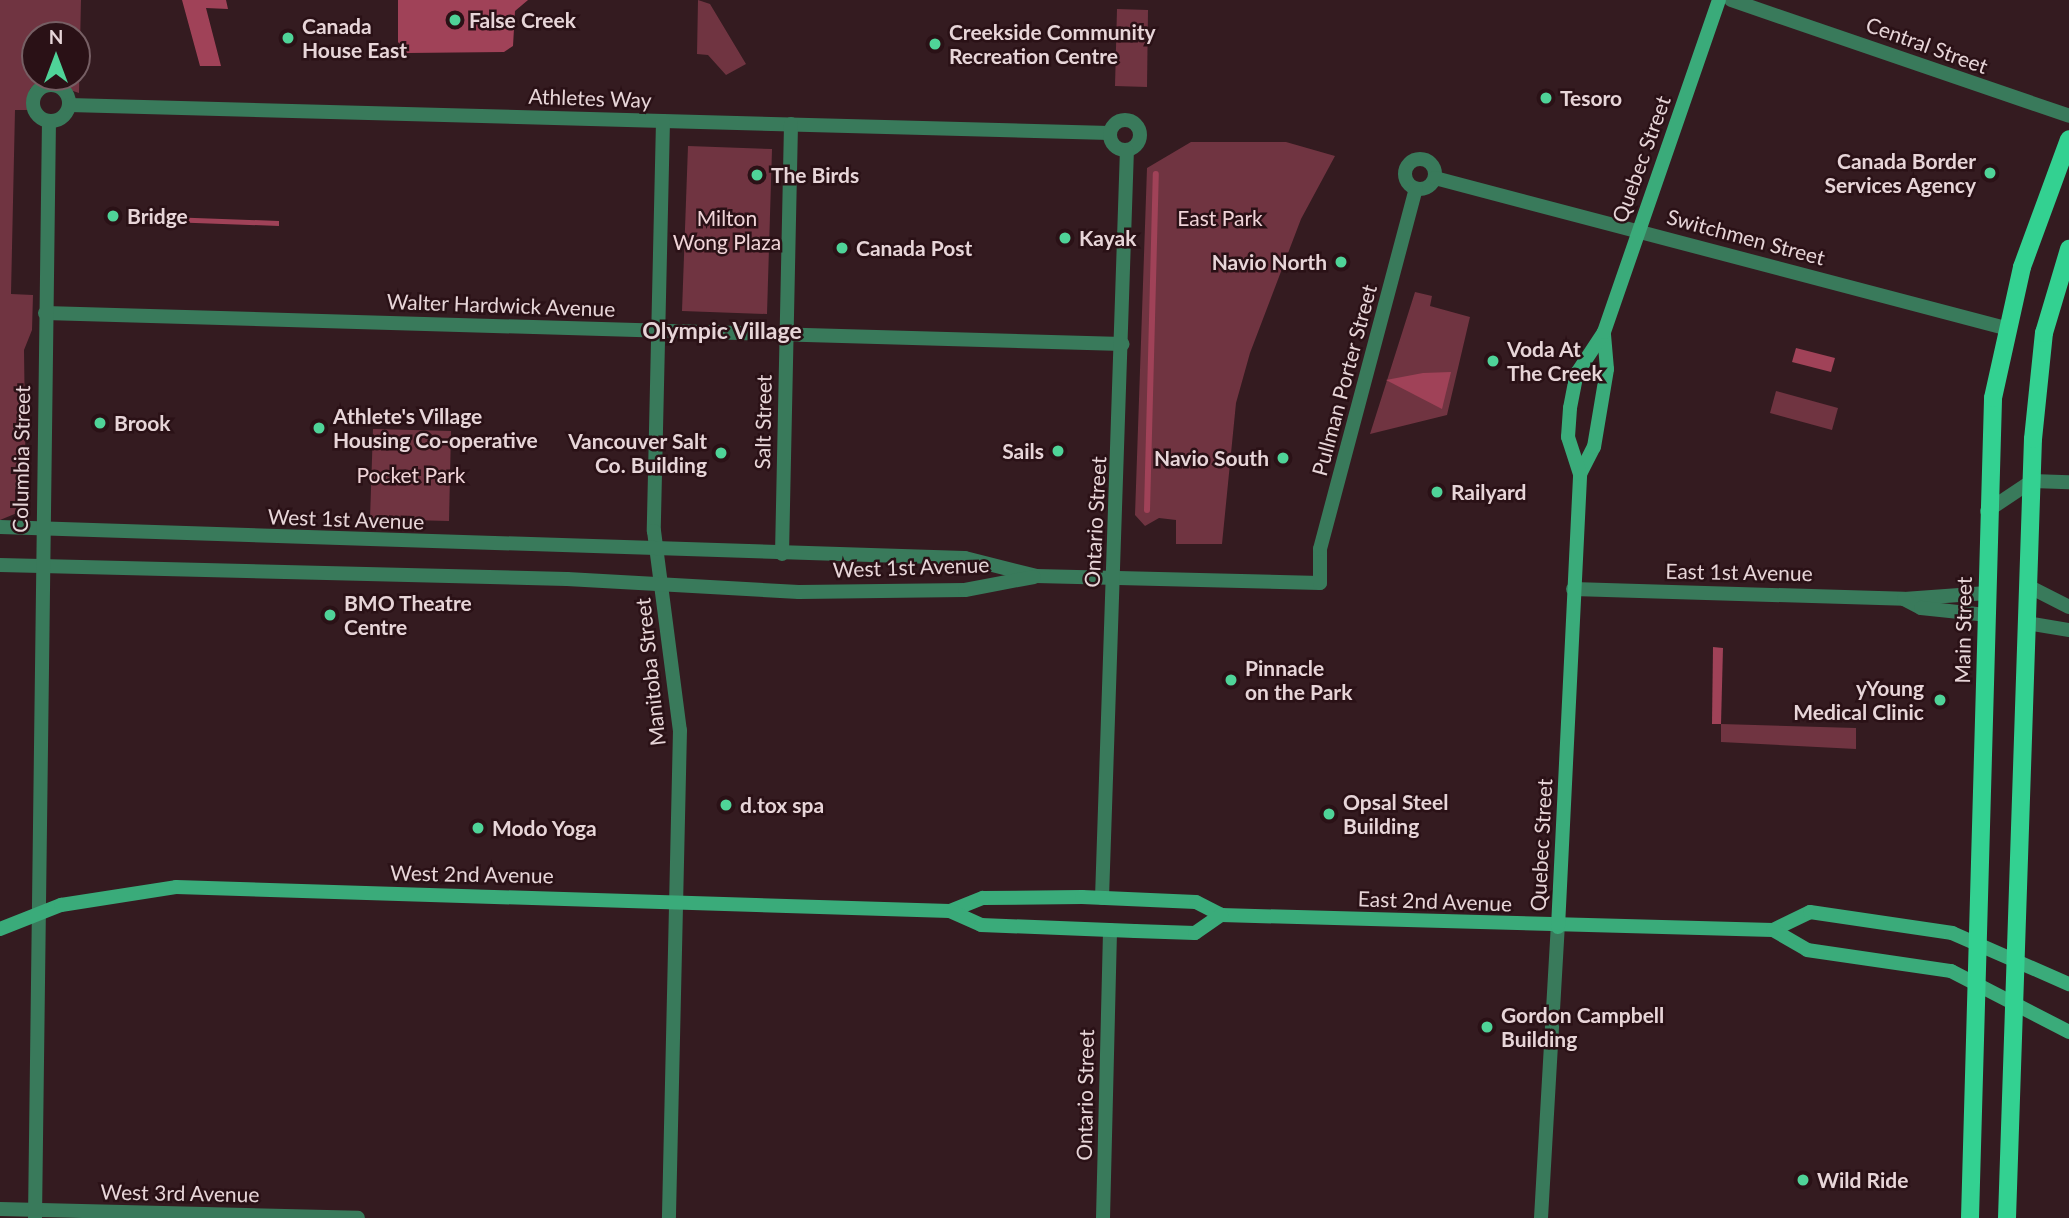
<!DOCTYPE html>
<style>
body{margin:0}
#map{position:relative;width:2069px;height:1218px;overflow:hidden;background:#341b20;font-family:Lato,sans-serif}
div>[style]{position:absolute}
.green>*{inset:0;background:#703441}
.water>*{inset:0;background:#a04258}
.stream>*{height:6px;margin:-3px;padding:0 3px;transform-origin:3px;border-radius:3px;background:#a04258}
.minor>*{height:14px;margin:-7px;padding:0 7px;transform-origin:7px;border-radius:7px;background:#397a5b}
.minor>.ring{margin:-7px;padding:0;box-sizing:content-box;background:none;border:14px solid #397a5b;border-radius:50%}
.secondary>*{height:14px;margin:-7px;padding:0 7px;transform-origin:7px;border-radius:7px;background:#3aab7a}
.primary>*{height:18px;margin:-9px;padding:0 9px;transform-origin:9px;border-radius:9px;background:#33d191}
.dots>*{width:19px;height:19px;translate:-50% -50%;box-sizing:border-box;border:4px solid #2a1116;border-radius:50%}
span{translate:-50% -50%;white-space:nowrap;text-align:center;line-height:1.15;-webkit-text-stroke:5px #2a1116;paint-order:stroke}
.poi-label{font-size:21px;color:#e7d5d8;font-weight:700}
.left{translate:0 -50%;text-align:left}
.right{translate:-100% -50%;text-align:right}
.street-label{font-size:21px;color:#e7d5d8}
.park-label{font-size:21px;color:#f0d4d8}
.neighbourhood-label{font-size:23px;color:#e7d5d8;font-weight:700}
.north{position:absolute;left:21px;top:21px;width:70px;height:70px;box-sizing:border-box;background:#2a1116;border:2px solid #765f64;border-radius:50%;rotate:0deg;font-size:19px;font-weight:700;line-height:28px;text-align:center;color:#e7d5d8}
.north::after{content:'';display:block;margin:auto;width:24px;height:32px;background:#4fd398;clip-path:polygon(50% 0,100% 100%,50% 72%,0 100%)}
</style>
<div id="map">
<div class="green">
<i style="clip-path:polygon(evenodd,0 0,81px 0,79px 93px,43px 81px,30px 89px,27px 110px,15px 110px,11px 294px,33px 295px,32px 330px,24px 350px,26px 498px,17px 513px,0 520px,0 0,35px 35px,77px 35px,77px 77px,35px 77px,35px 35px)"></i>
<i style="clip-path:polygon(698px 0,710px 4px,746px 64px,726px 75px,708px 55px,697px 54px)"></i>
<i style="clip-path:polygon(1117px 9px,1148px 10px,1147px 87px,1115px 86px)"></i>
<i style="clip-path:polygon(1191px 142px,1286px 142px,1335px 156px,1301px 219px,1250px 353px,1236px 403px,1222px 544px,1176px 544px,1176px 520px,1159px 518px,1145px 526px,1135px 515px,1147px 168px)"></i>
<i style="clip-path:polygon(688px 146px,772px 149px,767px 314px,682px 311px)"></i>
<i style="clip-path:polygon(1415px 292px,1432px 296px,1430px 306px,1470px 317px,1447px 415px,1370px 434px)"></i>
<i style="clip-path:polygon(1776px 391px,1838px 408px,1832px 430px,1770px 413px)"></i>
<i style="clip-path:polygon(373px 429px,451px 431px,449px 521px,370px 519px)"></i>
<i style="clip-path:polygon(1721px 724px,1856px 728px,1856px 749px,1721px 742px)"></i>
</div>
<div class="water">
<i style="clip-path:polygon(182px 0,226px 0,228px 9px,206px 8px,221px 66px,200px 66px)"></i>
<i style="clip-path:polygon(398px 0,528px 0,515px 11px,513px 46px,504px 52px,407px 53px,398px 42px)"></i>
<i style="clip-path:polygon(141px 216px,279px 221px,279px 226px,141px 221px)"></i>
<i style="clip-path:polygon(1796px 348px,1835px 358px,1831px 372px,1792px 362px)"></i>
<i style="clip-path:polygon(1451px 372px,1442px 409px,1386px 380px,1423px 373px)"></i>
<i style="clip-path:polygon(1713px 647px,1723px 648px,1721px 724px,1712px 724px)"></i>
</div>
<div class="stream">
<i style="left:1147px;top:510px;width:336px;rotate:-88.5deg"></i>
</div>
<div class="minor">
<i style="left:1731px;top:0;width:357px;rotate:18.9deg"></i>
<i class="ring" style="left:33px;top:85px;width:22px;height:22px"></i>
<i style="left:69px;top:105px;width:1041px;rotate:1.54deg"></i>
<i class="ring" style="left:1110px;top:120px;width:16px;height:16px"></i>
<i style="left:663px;top:121px;width:410px;rotate:91.3deg"></i>
<i style="left:654px;top:531px;width:201px;rotate:82.6deg"></i>
<i style="left:680px;top:730px;width:488px;rotate:91.3deg"></i>
<i class="ring" style="left:1405px;top:159px;width:16px;height:16px"></i>
<i style="left:1435px;top:178px;width:589px;rotate:14.74deg"></i>
<i style="left:45px;top:313px;width:1078px;rotate:1.65deg"></i>
<i style="left:1987px;top:511px;width:54px;rotate:-33.7deg"></i>
<i style="left:2032px;top:481px;width:37px;rotate:2deg"></i>
<i style="left:0;top:527px;width:965px;rotate:1.84deg"></i>
<i style="left:965px;top:558px;width:73px;rotate:14.2deg"></i>
<i style="left:1036px;top:576px;width:284px;rotate:1.4deg"></i>
<i style="left:1320px;top:583px;width:34px;rotate:-90deg"></i>
<i style="left:1320px;top:549px;width:373px;rotate:-75.1deg"></i>
<i style="left:782px;top:554px;width:430px;rotate:-88.8deg"></i>
<i style="left:0;top:565px;width:567px;rotate:1.41deg"></i>
<i style="left:567px;top:579px;width:232px;rotate:3.2deg"></i>
<i style="left:799px;top:592px;width:166px;rotate:-0.7deg"></i>
<i style="left:965px;top:590px;width:70px;rotate:-10.7deg"></i>
<i style="left:2028px;top:586px;width:46px;rotate:27.1deg"></i>
<i style="left:1573px;top:589px;width:331px;rotate:1.7deg"></i>
<i style="left:1904px;top:599px;width:83px;rotate:-4.1deg"></i>
<i style="left:1904px;top:599px;width:19px;rotate:28deg"></i>
<i style="left:1921px;top:608px;width:65px;rotate:6.1deg"></i>
<i style="left:2027px;top:623px;width:43px;rotate:9.5deg"></i>
<i style="left:1102px;top:898px;width:748px;rotate:-88.09deg"></i>
<i style="left:0;top:1209px;width:358px;rotate:1.4deg"></i>
<i style="left:35px;top:1218px;width:1097px;rotate:-89.27deg"></i>
<i style="left:1103px;top:1218px;width:288px;rotate:-88.6deg"></i>
<i style="left:1541px;top:1218px;width:291px;rotate:-86.7deg"></i>
</div>
<div class="secondary">
<i style="left:1580px;top:474px;width:30px;rotate:-63deg"></i>
<i style="left:1594px;top:447px;width:79px;rotate:-80.5deg"></i>
<i style="left:1607px;top:369px;width:37px;rotate:-95deg"></i>
<i style="left:950px;top:911px;width:35px;rotate:-22deg"></i>
<i style="left:983px;top:898px;width:99px;rotate:-0.6deg"></i>
<i style="left:1082px;top:897px;width:114px;rotate:2.5deg"></i>
<i style="left:1196px;top:902px;width:28px;rotate:27deg"></i>
<i style="left:1221px;top:915px;width:552px;rotate:1.56deg"></i>
<i style="left:1773px;top:930px;width:41px;rotate:-25.9deg"></i>
<i style="left:1810px;top:912px;width:144px;rotate:8.4deg"></i>
<i style="left:1952px;top:933px;width:128px;rotate:23.6deg"></i>
<i style="left:1558px;top:927px;width:454px;rotate:-87.2deg"></i>
<i style="left:1580px;top:474px;width:39px;rotate:-108deg"></i>
<i style="left:1568px;top:437px;width:29px;rotate:-86deg"></i>
<i style="left:1570px;top:408px;width:36px;rotate:-79deg"></i>
<i style="left:1577px;top:373px;width:49px;rotate:-56.6deg"></i>
<i style="left:1604px;top:332px;width:351px;rotate:-70.9deg"></i>
<i style="left:0;top:929px;width:66px;rotate:-21.5deg"></i>
<i style="left:61px;top:905px;width:116px;rotate:-8.9deg"></i>
<i style="left:176px;top:887px;width:774px;rotate:1.78deg"></i>
<i style="left:950px;top:911px;width:34px;rotate:24deg"></i>
<i style="left:981px;top:925px;width:154px;rotate:2.2deg"></i>
<i style="left:1135px;top:931px;width:60px;rotate:1.9deg"></i>
<i style="left:1195px;top:933px;width:32px;rotate:-35deg"></i>
<i style="left:1773px;top:930px;width:39px;rotate:30deg"></i>
<i style="left:1807px;top:950px;width:146px;rotate:8.3deg"></i>
<i style="left:1951px;top:971px;width:133px;rotate:27.3deg"></i>
</div>
<div class="primary">
<i style="left:1970px;top:1218px;width:820px;rotate:-88.39deg"></i>
<i style="left:1993px;top:398px;width:134px;rotate:-77.5deg"></i>
<i style="left:2022px;top:267px;width:136px;rotate:-69.8deg"></i>
<i style="left:2007px;top:1218px;width:779px;rotate:-88.09deg"></i>
<i style="left:2033px;top:439px;width:107px;rotate:-84.1deg"></i>
<i style="left:2044px;top:333px;width:88px;rotate:-73.4deg"></i>
</div>
<div class="dots">
<i style="left:455px;top:20px;background:#4fd398"></i>
<i style="left:288px;top:38px;background:#4fd398"></i>
<i style="left:935px;top:44px;background:#4fd398"></i>
<i style="left:1546px;top:98px;background:#4fd398"></i>
<i style="left:1990px;top:173px;background:#4fd398"></i>
<i style="left:757px;top:175px;background:#4fd398"></i>
<i style="left:113px;top:216px;background:#4fd398"></i>
<i style="left:1065px;top:238px;background:#4fd398"></i>
<i style="left:842px;top:248px;background:#4fd398"></i>
<i style="left:1341px;top:262px;background:#4fd398"></i>
<i style="left:1493px;top:361px;background:#4fd398"></i>
<i style="left:100px;top:423px;background:#4fd398"></i>
<i style="left:319px;top:428px;background:#4fd398"></i>
<i style="left:1058px;top:451px;background:#4fd398"></i>
<i style="left:721px;top:453px;background:#4fd398"></i>
<i style="left:1283px;top:458px;background:#4fd398"></i>
<i style="left:1437px;top:492px;background:#4fd398"></i>
<i style="left:330px;top:615px;background:#4fd398"></i>
<i style="left:1231px;top:680px;background:#4fd398"></i>
<i style="left:1940px;top:700px;background:#4fd398"></i>
<i style="left:726px;top:805px;background:#4fd398"></i>
<i style="left:1329px;top:814px;background:#4fd398"></i>
<i style="left:478px;top:828px;background:#4fd398"></i>
<i style="left:1487px;top:1027px;background:#4fd398"></i>
<i style="left:1803px;top:1180px;background:#4fd398"></i>
</div>
<div class="poi-label">
<span class="left" style="left:469px;top:20px">False Creek</span>
<span class="left" style="left:302px;top:38px">Canada<br>House East</span>
<span class="left" style="left:949px;top:44px">Creekside Community<br>Recreation Centre</span>
<span class="left" style="left:1560px;top:98px">Tesoro</span>
<span class="right" style="left:1976px;top:173px">Canada Border<br>Services Agency</span>
<span class="left" style="left:771px;top:175px">The Birds</span>
<span class="left" style="left:127px;top:216px">Bridge</span>
<span class="left" style="left:1079px;top:238px">Kayak</span>
<span class="left" style="left:856px;top:248px">Canada Post</span>
<span class="right" style="left:1327px;top:262px">Navio North</span>
<span class="left" style="left:1507px;top:361px">Voda At<br>The Creek</span>
<span class="left" style="left:333px;top:428px">Athlete's Village<br>Housing Co-operative</span>
<span class="left" style="left:114px;top:423px">Brook</span>
<span class="right" style="left:707px;top:453px">Vancouver Salt<br>Co. Building</span>
<span class="right" style="left:1044px;top:451px">Sails</span>
<span class="right" style="left:1269px;top:458px">Navio South</span>
<span class="left" style="left:1451px;top:492px">Railyard</span>
<span class="left" style="left:344px;top:615px">BMO Theatre<br>Centre</span>
<span class="left" style="left:1245px;top:680px">Pinnacle<br>on the Park</span>
<span class="right" style="left:1924px;top:700px">yYoung<br>Medical Clinic</span>
<span class="left" style="left:1343px;top:814px">Opsal Steel<br>Building</span>
<span class="left" style="left:740px;top:805px">d.tox spa</span>
<span class="left" style="left:492px;top:828px">Modo Yoga</span>
<span class="left" style="left:1501px;top:1027px">Gordon Campbell<br>Building</span>
<span class="left" style="left:1817px;top:1180px">Wild Ride</span>
</div>
<div class="street-label">
<span style="left:1927px;top:45px;rotate:20deg">Central Street</span>
<span style="left:590px;top:98px;rotate:2deg">Athletes Way</span>
<span style="left:1641px;top:159px;rotate:-70deg">Quebec Street</span>
<span style="left:1746px;top:237px;rotate:15deg">Switchmen Street</span>
<span style="left:501px;top:305px;rotate:2deg">Walter Hardwick Avenue</span>
<span style="left:1344px;top:380px;rotate:-75deg">Pullman Porter Street</span>
<span style="left:763px;top:422px;rotate:-89deg">Salt Street</span>
<span style="left:21px;top:459px;rotate:-89deg">Columbia Street</span>
<span style="left:346px;top:519px;rotate:2deg">West 1st Avenue</span>
<span style="left:1095px;top:522px;rotate:-87deg">Ontario Street</span>
<span style="left:911px;top:567px;rotate:-2deg">West 1st Avenue</span>
<span style="left:1739px;top:572px;rotate:1deg">East 1st Avenue</span>
<span style="left:1963px;top:630px;rotate:-89deg">Main Street</span>
<span style="left:650px;top:672px;rotate:-96deg">Manitoba Street</span>
<span style="left:1541px;top:845px;rotate:-87deg">Quebec Street</span>
<span style="left:472px;top:874px;rotate:1deg">West 2nd Avenue</span>
<span style="left:1435px;top:901px;rotate:2deg">East 2nd Avenue</span>
<span style="left:1085px;top:1095px;rotate:-89deg">Ontario Street</span>
<span style="left:180px;top:1193px;rotate:1deg">West 3rd Avenue</span>
</div>
<div class="park-label">
<span style="left:727px;top:230px">Milton<br>Wong Plaza</span>
<span style="left:1220px;top:218px">East Park</span>
<span style="left:411px;top:475px">Pocket Park</span>
</div>
<div class="neighbourhood-label">
<span style="left:722px;top:330px">Olympic Village</span>
</div>
<div class="north">N</div>
</div>
